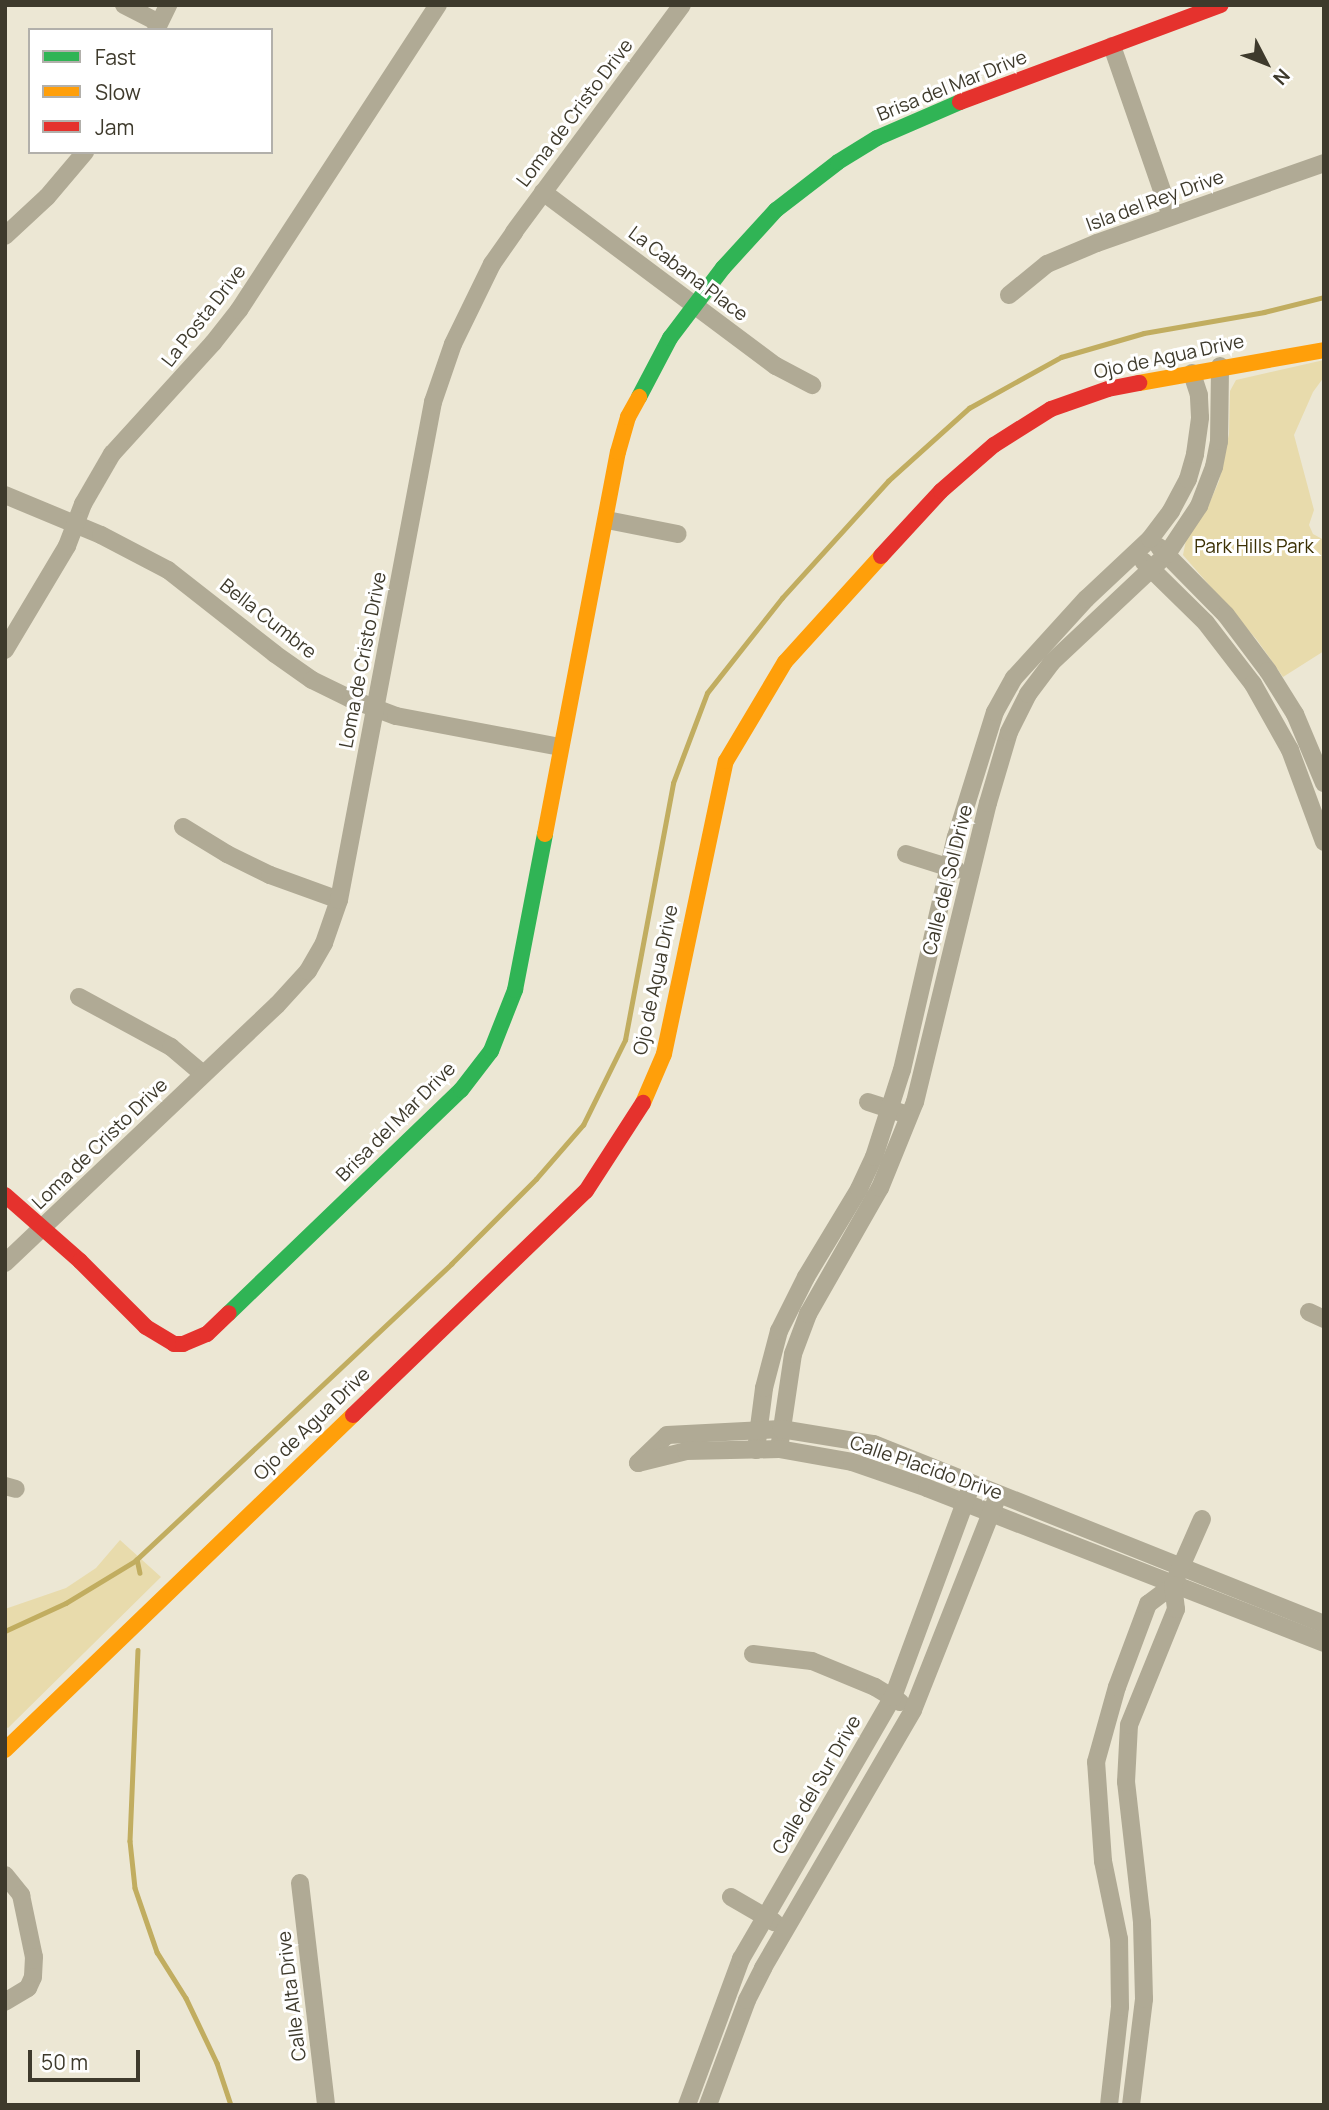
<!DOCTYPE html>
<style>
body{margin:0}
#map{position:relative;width:1329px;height:2110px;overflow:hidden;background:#ece7d4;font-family:Manrope,sans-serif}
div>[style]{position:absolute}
.green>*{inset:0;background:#e8dbac}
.stream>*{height:4.5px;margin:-2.25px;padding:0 2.25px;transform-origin:2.25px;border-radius:2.25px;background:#c1ad60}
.street>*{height:18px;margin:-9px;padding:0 9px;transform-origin:9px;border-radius:9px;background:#b0aa95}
.fast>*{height:16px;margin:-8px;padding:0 8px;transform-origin:8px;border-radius:8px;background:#30b455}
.slow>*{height:16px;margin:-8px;padding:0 8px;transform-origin:8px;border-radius:8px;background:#ff9f0a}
.jam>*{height:16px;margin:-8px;padding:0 8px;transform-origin:8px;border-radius:8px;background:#e5322d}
span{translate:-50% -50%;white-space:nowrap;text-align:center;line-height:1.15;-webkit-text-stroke:6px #fff;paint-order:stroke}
.street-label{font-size:19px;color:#3e3a2c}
.park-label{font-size:19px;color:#3c3105}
.frame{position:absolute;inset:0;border:7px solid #3e3a2c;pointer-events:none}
.legend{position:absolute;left:28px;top:28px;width:245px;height:126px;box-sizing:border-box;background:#fff;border:2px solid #b2b0ab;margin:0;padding:9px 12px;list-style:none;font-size:21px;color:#3e3a2c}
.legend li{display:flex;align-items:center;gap:14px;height:35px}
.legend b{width:35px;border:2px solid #b2b0ab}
.north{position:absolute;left:1231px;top:28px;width:70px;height:70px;-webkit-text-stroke:5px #fff;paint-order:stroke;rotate:132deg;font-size:19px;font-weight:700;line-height:28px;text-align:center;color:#3e3a2c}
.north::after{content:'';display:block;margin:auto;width:24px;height:32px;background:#3e3a2c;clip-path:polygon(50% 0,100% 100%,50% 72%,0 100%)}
.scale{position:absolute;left:28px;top:2050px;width:112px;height:32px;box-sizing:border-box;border:4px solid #3e3a2c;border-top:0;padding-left:9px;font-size:21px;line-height:24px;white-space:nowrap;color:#3e3a2c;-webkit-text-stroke:5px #fff;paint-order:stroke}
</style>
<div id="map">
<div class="green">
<i style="clip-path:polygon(1324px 360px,1324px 377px,1313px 392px,1294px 435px,1314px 510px,1309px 525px,1313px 534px,1324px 540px,1324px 651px,1283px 677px,1257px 640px,1183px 555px,1186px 540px,1209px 504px,1219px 481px,1229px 434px,1230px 391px,1236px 380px)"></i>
<i style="clip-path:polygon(120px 1540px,161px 1577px,8px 1728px,5px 1726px,5px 1609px,66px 1588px,96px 1568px)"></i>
</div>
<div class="stream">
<i style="left:137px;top:1559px;width:14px;rotate:78deg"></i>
<i style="left:5px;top:1631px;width:67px;rotate:-24.7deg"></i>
<i style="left:66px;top:1603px;width:81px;rotate:-31.3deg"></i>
<i style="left:135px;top:1561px;width:434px;rotate:-43.2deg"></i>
<i style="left:451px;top:1264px;width:120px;rotate:-45deg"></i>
<i style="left:536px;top:1179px;width:72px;rotate:-49deg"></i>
<i style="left:583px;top:1125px;width:95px;rotate:-63.7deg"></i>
<i style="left:625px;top:1040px;width:261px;rotate:-79.4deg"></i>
<i style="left:673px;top:783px;width:96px;rotate:-69.3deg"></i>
<i style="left:707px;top:693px;width:121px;rotate:-51.7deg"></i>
<i style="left:782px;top:598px;width:158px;rotate:-47.8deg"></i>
<i style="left:888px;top:481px;width:109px;rotate:-42deg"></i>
<i style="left:969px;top:408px;width:105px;rotate:-29deg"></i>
<i style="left:1061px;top:357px;width:86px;rotate:-16.1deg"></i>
<i style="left:1144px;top:333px;width:122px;rotate:-9.9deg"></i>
<i style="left:1264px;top:312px;width:62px;rotate:-14deg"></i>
<i style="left:138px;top:1650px;width:191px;rotate:92.4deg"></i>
<i style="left:130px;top:1841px;width:47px;rotate:83.9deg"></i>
<i style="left:135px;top:1888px;width:68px;rotate:71deg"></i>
<i style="left:157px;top:1952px;width:54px;rotate:57.8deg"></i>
<i style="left:186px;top:1998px;width:72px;rotate:64.5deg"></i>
<i style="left:217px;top:2063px;width:44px;rotate:71.6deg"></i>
</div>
<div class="street">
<i style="left:124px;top:5px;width:39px;rotate:27deg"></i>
<i style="left:156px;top:30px;width:28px;rotate:-64deg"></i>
<i style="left:1112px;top:46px;width:180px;rotate:70.9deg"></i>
<i style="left:543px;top:192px;width:291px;rotate:36.8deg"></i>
<i style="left:776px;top:366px;width:41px;rotate:27.8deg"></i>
<i style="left:5px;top:236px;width:57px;rotate:-42.9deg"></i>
<i style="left:47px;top:197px;width:59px;rotate:-49.8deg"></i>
<i style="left:1009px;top:295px;width:49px;rotate:-39.2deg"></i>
<i style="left:1047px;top:264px;width:54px;rotate:-22.8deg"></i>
<i style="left:1097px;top:243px;width:241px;rotate:-19.4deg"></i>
<i style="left:5px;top:495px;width:104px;rotate:22.6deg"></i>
<i style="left:101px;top:535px;width:76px;rotate:27.6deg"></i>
<i style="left:168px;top:570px;width:136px;rotate:38.1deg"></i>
<i style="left:275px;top:654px;width:45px;rotate:35.1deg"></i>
<i style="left:312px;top:680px;width:43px;rotate:26deg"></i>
<i style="left:351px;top:699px;width:48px;rotate:20.7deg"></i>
<i style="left:396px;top:716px;width:167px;rotate:10.7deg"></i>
<i style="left:607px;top:520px;width:72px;rotate:11.2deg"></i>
<i style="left:1159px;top:547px;width:95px;rotate:45.4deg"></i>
<i style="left:1226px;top:615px;width:70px;rotate:53.1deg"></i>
<i style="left:1268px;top:671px;width:51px;rotate:57.9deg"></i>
<i style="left:1295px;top:714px;width:75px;rotate:67.2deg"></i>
<i style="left:1143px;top:561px;width:88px;rotate:44.5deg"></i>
<i style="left:1206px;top:623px;width:77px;rotate:52.4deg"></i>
<i style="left:1253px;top:684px;width:76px;rotate:60.7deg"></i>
<i style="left:1290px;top:750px;width:98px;rotate:69.7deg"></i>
<i style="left:5px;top:650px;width:121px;rotate:-59.2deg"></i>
<i style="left:67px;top:546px;width:45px;rotate:-69.1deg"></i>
<i style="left:83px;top:504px;width:58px;rotate:-59.9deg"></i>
<i style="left:112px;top:454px;width:150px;rotate:-47.7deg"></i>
<i style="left:213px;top:343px;width:42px;rotate:-51.8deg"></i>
<i style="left:239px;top:310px;width:364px;rotate:-56.9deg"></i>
<i style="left:183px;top:827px;width:52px;rotate:31.5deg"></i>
<i style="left:227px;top:854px;width:48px;rotate:26deg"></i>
<i style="left:270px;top:875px;width:73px;rotate:19.9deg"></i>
<i style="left:906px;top:854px;width:53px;rotate:17.4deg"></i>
<i style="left:79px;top:997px;width:105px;rotate:28.5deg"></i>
<i style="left:171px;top:1047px;width:42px;rotate:40.2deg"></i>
<i style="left:868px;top:1102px;width:35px;rotate:18deg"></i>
<i style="left:5px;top:1263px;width:375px;rotate:-43.5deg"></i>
<i style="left:277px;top:1005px;width:46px;rotate:-47.6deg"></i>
<i style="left:308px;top:971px;width:32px;rotate:-60deg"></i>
<i style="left:324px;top:943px;width:46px;rotate:-70.8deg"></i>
<i style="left:339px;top:900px;width:507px;rotate:-79.31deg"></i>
<i style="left:433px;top:402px;width:61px;rotate:-71deg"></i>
<i style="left:453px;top:344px;width:89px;rotate:-64deg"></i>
<i style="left:492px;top:264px;width:39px;rotate:-55deg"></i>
<i style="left:514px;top:232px;width:282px;rotate:-53.5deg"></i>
<i style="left:1309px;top:1312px;width:17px;rotate:25deg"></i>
<i style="left:779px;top:1449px;width:96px;rotate:-81.6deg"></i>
<i style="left:793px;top:1354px;width:43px;rotate:-69.4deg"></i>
<i style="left:808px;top:1314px;width:145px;rotate:-60.3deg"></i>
<i style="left:880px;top:1188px;width:93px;rotate:-67.9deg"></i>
<i style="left:915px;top:1102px;width:308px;rotate:-76.3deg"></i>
<i style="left:988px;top:803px;width:74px;rotate:-73.5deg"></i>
<i style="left:1009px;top:732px;width:42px;rotate:-63.4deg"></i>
<i style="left:1028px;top:694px;width:39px;rotate:-53deg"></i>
<i style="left:1051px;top:663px;width:159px;rotate:-43.2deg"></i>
<i style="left:1167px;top:554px;width:58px;rotate:-56.3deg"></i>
<i style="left:1199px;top:506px;width:42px;rotate:-69deg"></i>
<i style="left:1214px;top:467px;width:26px;rotate:-79deg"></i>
<i style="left:1219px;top:441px;width:75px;rotate:-89.2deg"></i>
<i style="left:756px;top:1450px;width:63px;rotate:-82.6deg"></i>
<i style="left:764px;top:1388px;width:59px;rotate:-75.3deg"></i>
<i style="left:779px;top:1331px;width:60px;rotate:-63.4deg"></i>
<i style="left:806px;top:1277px;width:103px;rotate:-58.9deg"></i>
<i style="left:859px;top:1189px;width:35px;rotate:-65deg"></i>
<i style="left:874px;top:1157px;width:91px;rotate:-72.2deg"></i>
<i style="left:902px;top:1070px;width:239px;rotate:-77deg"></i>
<i style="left:956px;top:837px;width:131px;rotate:-72.7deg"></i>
<i style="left:995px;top:712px;width:39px;rotate:-61deg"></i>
<i style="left:1014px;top:678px;width:107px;rotate:-47.7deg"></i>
<i style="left:1086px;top:599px;width:88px;rotate:-43.2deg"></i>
<i style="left:1150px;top:539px;width:35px;rotate:-53deg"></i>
<i style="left:1171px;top:511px;width:36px;rotate:-62deg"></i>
<i style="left:1188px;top:479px;width:26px;rotate:-74deg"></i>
<i style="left:1195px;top:454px;width:37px;rotate:-82deg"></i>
<i style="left:1200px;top:417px;width:22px;rotate:-93deg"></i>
<i style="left:1199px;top:395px;width:23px;rotate:-108deg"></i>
<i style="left:638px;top:1463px;width:40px;rotate:-44deg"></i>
<i style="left:667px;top:1435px;width:114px;rotate:-3deg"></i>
<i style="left:781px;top:1429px;width:94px;rotate:9.2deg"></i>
<i style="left:874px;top:1444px;width:485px;rotate:21.8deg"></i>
<i style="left:638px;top:1463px;width:49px;rotate:-14deg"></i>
<i style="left:686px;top:1451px;width:93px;rotate:-1.2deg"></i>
<i style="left:779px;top:1449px;width:74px;rotate:10.1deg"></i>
<i style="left:852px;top:1462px;width:79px;rotate:19.1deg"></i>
<i style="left:927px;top:1488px;width:426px;rotate:21.3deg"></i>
<i style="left:5px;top:1486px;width:11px;rotate:15deg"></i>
<i style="left:753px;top:1654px;width:59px;rotate:6.8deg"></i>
<i style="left:812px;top:1661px;width:68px;rotate:22.4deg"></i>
<i style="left:875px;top:1687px;width:29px;rotate:31deg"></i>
<i style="left:5px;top:1875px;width:26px;rotate:51deg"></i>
<i style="left:21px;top:1895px;width:63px;rotate:78.2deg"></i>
<i style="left:34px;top:1957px;width:20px;rotate:93deg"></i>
<i style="left:33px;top:1977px;width:12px;rotate:114deg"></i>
<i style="left:28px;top:1988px;width:27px;rotate:149deg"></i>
<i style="left:300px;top:1883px;width:224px;rotate:83.3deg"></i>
<i style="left:731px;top:1897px;width:50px;rotate:30.2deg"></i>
<i style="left:687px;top:2105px;width:156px;rotate:-69.7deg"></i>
<i style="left:741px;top:1959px;width:303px;rotate:-59.9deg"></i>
<i style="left:893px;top:1697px;width:220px;rotate:-69.7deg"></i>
<i style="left:708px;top:2105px;width:112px;rotate:-69.6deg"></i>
<i style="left:747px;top:2000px;width:36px;rotate:-63deg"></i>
<i style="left:763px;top:1968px;width:298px;rotate:-59.8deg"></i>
<i style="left:913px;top:1710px;width:223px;rotate:-68.4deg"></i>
<i style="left:1109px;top:2105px;width:99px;rotate:-83.6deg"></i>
<i style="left:1120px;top:2007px;width:68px;rotate:-90.8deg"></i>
<i style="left:1119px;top:1939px;width:80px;rotate:-101.6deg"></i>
<i style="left:1103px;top:1861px;width:99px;rotate:-94deg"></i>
<i style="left:1096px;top:1762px;width:78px;rotate:-74.4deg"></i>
<i style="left:1117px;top:1687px;width:89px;rotate:-69.5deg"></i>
<i style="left:1148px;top:1604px;width:31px;rotate:-37deg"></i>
<i style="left:1173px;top:1585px;width:72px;rotate:-66.3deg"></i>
<i style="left:1131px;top:2105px;width:107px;rotate:-83deg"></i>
<i style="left:1144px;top:1999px;width:77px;rotate:-91.5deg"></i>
<i style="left:1142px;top:1922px;width:141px;rotate:-96.5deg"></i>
<i style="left:1126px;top:1782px;width:57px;rotate:-87deg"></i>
<i style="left:1129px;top:1725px;width:125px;rotate:-67.9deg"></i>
<i style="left:1176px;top:1609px;width:24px;rotate:-97deg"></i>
</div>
<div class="fast">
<i style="left:639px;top:397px;width:67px;rotate:-62.3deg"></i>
<i style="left:670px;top:338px;width:88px;rotate:-52.9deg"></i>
<i style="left:723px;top:268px;width:79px;rotate:-47.6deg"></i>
<i style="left:776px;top:210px;width:78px;rotate:-37.7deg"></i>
<i style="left:838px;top:162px;width:46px;rotate:-31.6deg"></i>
<i style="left:877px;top:138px;width:90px;rotate:-23.4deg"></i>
<i style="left:229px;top:1313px;width:322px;rotate:-43.9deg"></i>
<i style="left:461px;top:1090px;width:49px;rotate:-52.4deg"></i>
<i style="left:491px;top:1051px;width:66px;rotate:-68.5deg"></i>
<i style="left:515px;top:990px;width:159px;rotate:-79.1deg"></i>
</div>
<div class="slow">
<i style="left:1139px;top:383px;width:188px;rotate:-10.1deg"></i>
<i style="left:545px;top:834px;width:389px;rotate:-79.2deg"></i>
<i style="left:618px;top:452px;width:36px;rotate:-74deg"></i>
<i style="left:628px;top:417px;width:23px;rotate:-61deg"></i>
<i style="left:643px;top:1103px;width:53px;rotate:-66.8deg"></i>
<i style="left:664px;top:1054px;width:299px;rotate:-78.1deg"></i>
<i style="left:726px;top:761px;width:115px;rotate:-59.2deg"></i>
<i style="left:785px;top:662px;width:143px;rotate:-47.8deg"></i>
<i style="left:5px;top:1750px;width:483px;rotate:-43.9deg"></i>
</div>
<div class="jam">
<i style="left:960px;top:102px;width:278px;rotate:-20.4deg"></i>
<i style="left:881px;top:556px;width:88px;rotate:-47.3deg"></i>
<i style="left:941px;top:491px;width:70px;rotate:-41deg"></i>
<i style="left:994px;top:445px;width:67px;rotate:-32.3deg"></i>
<i style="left:1051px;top:409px;width:60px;rotate:-19.3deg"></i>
<i style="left:1108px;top:389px;width:32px;rotate:-11deg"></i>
<i style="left:5px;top:1195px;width:100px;rotate:41.3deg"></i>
<i style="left:80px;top:1261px;width:93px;rotate:45deg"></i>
<i style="left:146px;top:1327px;width:33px;rotate:31deg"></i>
<i style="left:174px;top:1344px;width:9px"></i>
<i style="left:183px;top:1344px;width:26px;rotate:-23deg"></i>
<i style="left:207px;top:1334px;width:30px;rotate:-44deg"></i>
<i style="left:353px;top:1415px;width:323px;rotate:-43.9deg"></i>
<i style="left:586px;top:1191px;width:105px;rotate:-57.1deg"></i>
</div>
<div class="street-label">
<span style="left:952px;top:86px;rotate:-22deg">Brisa del Mar Drive</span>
<span style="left:575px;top:113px;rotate:-53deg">Loma de Cristo Drive</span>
<span style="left:1155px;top:201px;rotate:-20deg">Isla del Rey Drive</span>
<span style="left:688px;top:274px;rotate:37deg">La Cabana Place</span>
<span style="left:204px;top:316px;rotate:-52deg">La Posta Drive</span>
<span style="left:1169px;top:357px;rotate:-12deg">Ojo de Agua Drive</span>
<span style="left:268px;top:619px;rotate:38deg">Bella Cumbre</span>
<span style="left:363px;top:660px;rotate:-79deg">Loma de Cristo Drive</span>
<span style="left:948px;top:880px;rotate:-76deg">Calle del Sol Drive</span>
<span style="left:656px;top:980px;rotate:-78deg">Ojo de Agua Drive</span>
<span style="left:396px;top:1122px;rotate:-45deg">Brisa del Mar Drive</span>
<span style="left:100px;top:1144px;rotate:-44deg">Loma de Cristo Drive</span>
<span style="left:312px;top:1424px;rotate:-44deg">Ojo de Agua Drive</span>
<span style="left:926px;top:1468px;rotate:19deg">Calle Placido Drive</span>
<span style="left:817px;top:1785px;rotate:-60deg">Calle del Sur Drive</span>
<span style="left:292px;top:1996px;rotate:-97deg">Calle Alta Drive</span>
</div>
<div class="park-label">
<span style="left:1254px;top:547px">Park Hills Park</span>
</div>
<div class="frame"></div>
<ul class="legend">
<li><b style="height:9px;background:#30b455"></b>Fast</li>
<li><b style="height:9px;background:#ff9f0a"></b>Slow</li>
<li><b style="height:9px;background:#e5322d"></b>Jam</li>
</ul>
<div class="north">N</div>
<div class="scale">50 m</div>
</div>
